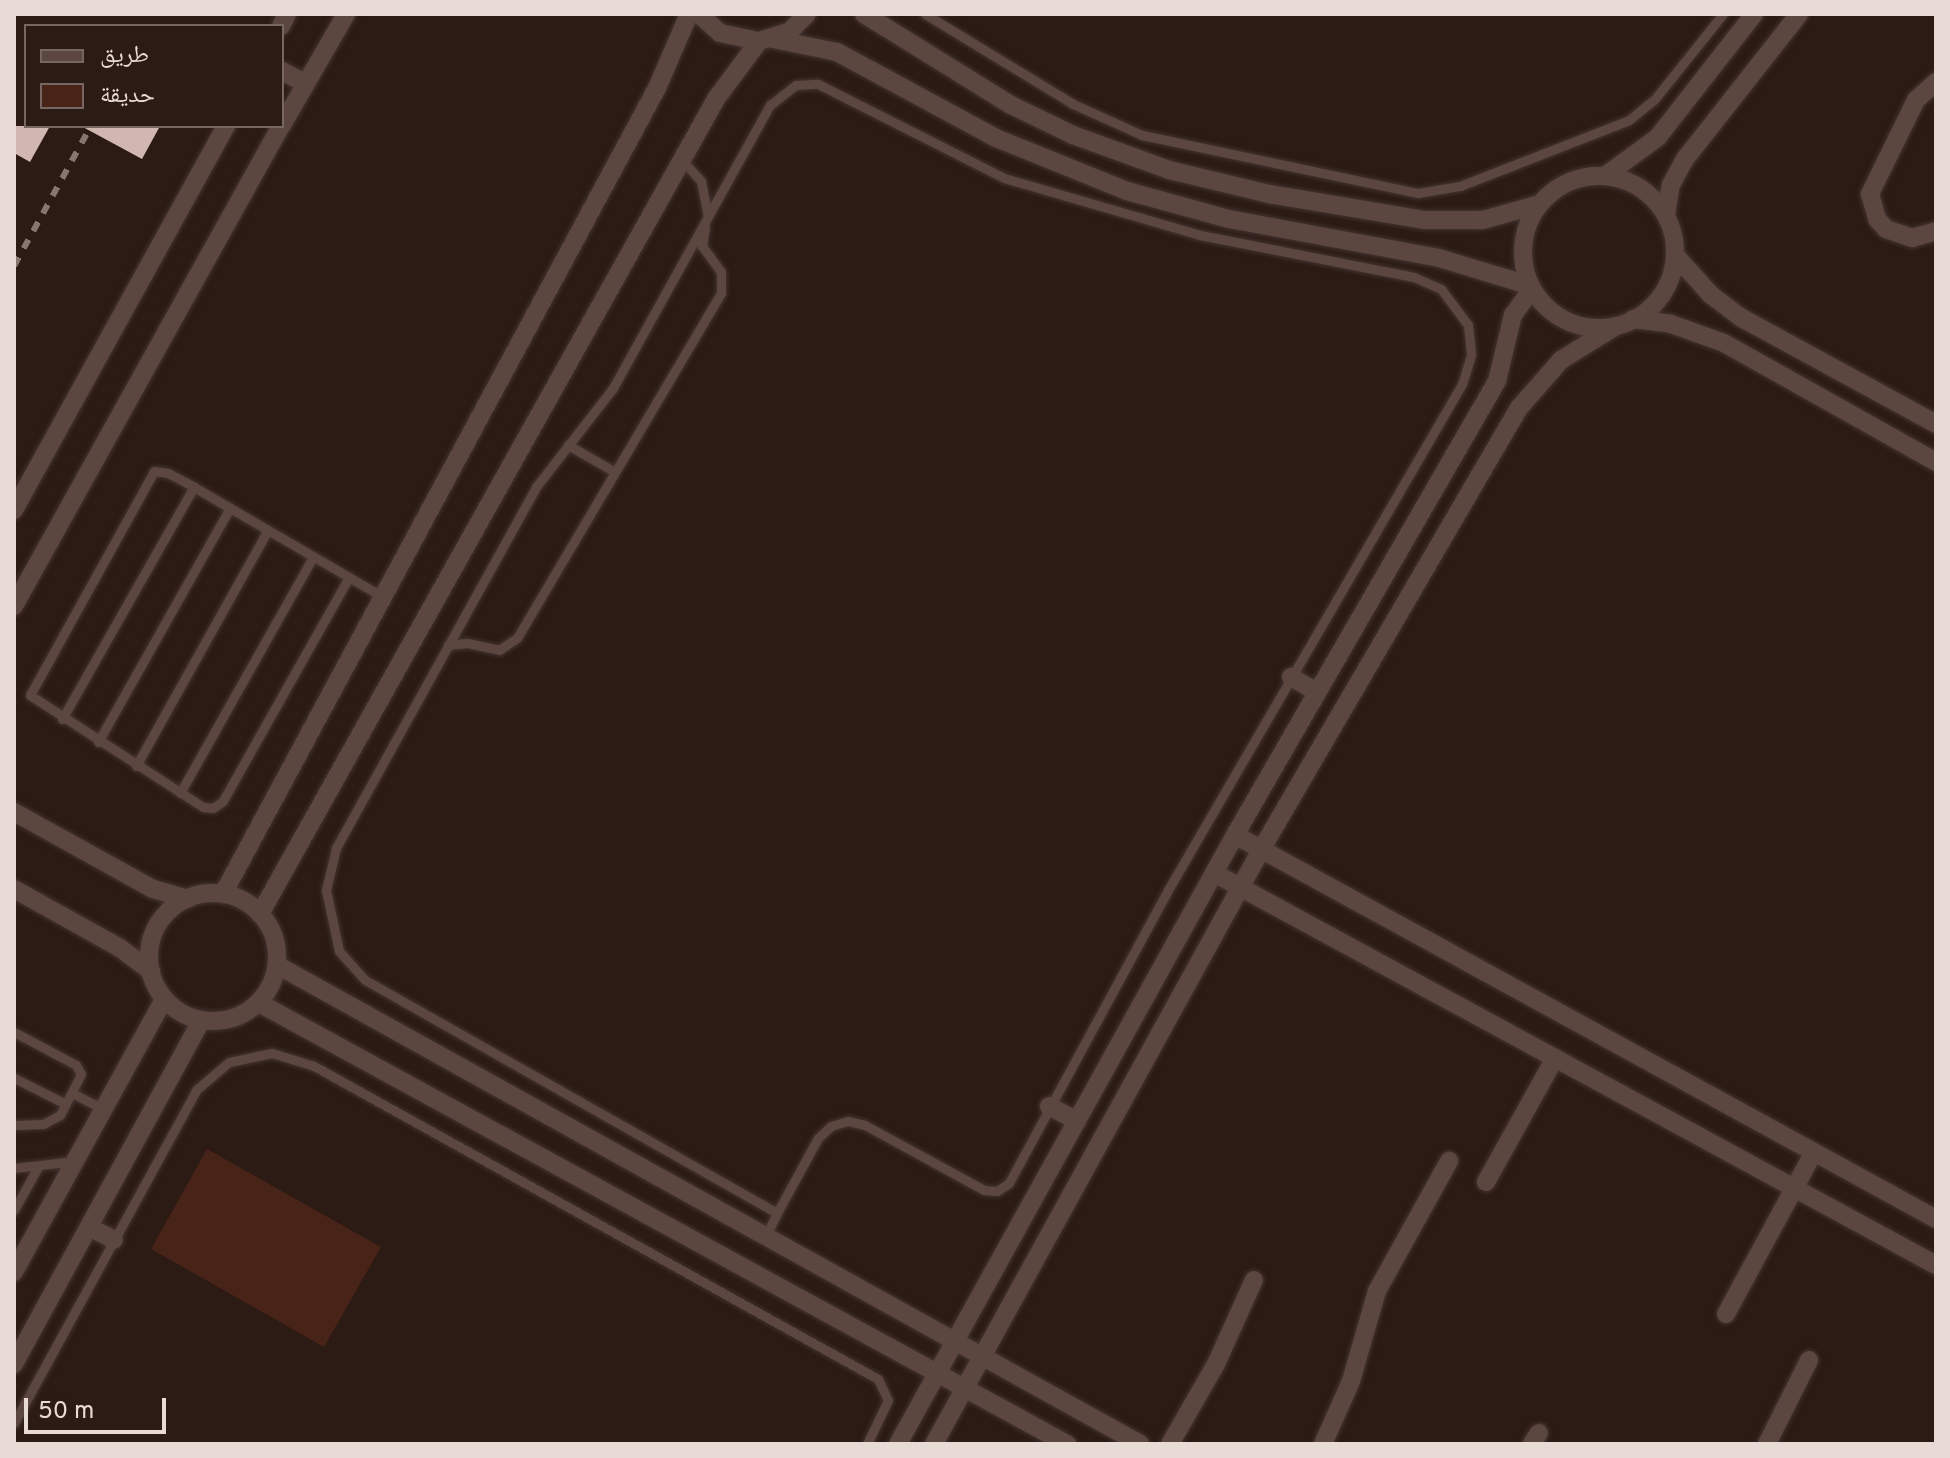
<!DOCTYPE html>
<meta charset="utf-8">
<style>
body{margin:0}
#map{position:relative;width:1950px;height:1458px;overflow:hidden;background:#2c1a14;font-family:Overpass,"Noto Naskh Arabic",sans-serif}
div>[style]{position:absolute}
.green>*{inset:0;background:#482317}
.building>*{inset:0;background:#d0b7af}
.roads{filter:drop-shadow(0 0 2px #433431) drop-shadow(0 0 2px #433431)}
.lane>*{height:9px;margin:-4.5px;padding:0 4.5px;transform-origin:4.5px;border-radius:4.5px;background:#5c4740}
.street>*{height:18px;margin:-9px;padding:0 9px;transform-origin:9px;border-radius:9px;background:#5c4740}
.street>.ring{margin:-9px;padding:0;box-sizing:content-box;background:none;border:18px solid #5c4740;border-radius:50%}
.rail>*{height:6px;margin-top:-3px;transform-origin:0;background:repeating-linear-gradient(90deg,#857670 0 10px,transparent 0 20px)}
span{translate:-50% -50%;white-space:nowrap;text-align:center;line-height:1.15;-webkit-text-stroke:8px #2c1a14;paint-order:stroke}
.frame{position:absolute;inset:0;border:16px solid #e8dbd6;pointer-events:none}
.legend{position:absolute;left:24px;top:24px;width:260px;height:104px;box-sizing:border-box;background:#2c1a14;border:2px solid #776762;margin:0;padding:10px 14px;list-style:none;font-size:24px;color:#e8dbd6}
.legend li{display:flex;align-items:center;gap:16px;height:40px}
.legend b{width:40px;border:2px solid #776762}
.scale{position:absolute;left:24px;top:1398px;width:142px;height:36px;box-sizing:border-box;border:4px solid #e8dbd6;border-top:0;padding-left:10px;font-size:24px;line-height:28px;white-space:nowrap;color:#e8dbd6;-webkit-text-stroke:6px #2c1a14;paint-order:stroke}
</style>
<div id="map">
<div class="green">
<i style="clip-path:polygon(207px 1149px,381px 1247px,324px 1347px,151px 1249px)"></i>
</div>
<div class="building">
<i style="clip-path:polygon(14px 126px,50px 126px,30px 162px,14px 153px)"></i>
<i style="clip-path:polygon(81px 126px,160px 126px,142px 159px)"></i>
</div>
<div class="roads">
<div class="lane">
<i style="left:925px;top:14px;width:173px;rotate:31.3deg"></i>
<i style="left:1073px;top:104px;width:76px;rotate:24.2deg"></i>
<i style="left:1142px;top:135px;width:282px;rotate:11.9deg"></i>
<i style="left:1418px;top:193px;width:43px;rotate:-9.5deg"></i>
<i style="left:1460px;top:186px;width:181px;rotate:-21.3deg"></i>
<i style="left:1629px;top:120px;width:32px;rotate:-39deg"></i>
<i style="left:1654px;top:100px;width:110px;rotate:-51.3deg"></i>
<i style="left:682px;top:160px;width:28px;rotate:48deg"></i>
<i style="left:701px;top:181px;width:33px;rotate:79deg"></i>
<i style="left:568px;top:445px;width:54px;rotate:29.9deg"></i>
<i style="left:349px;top:577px;width:257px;rotate:119.4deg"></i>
<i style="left:223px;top:801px;width:12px;rotate:145deg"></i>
<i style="left:213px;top:808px;width:10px;rotate:-174deg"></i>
<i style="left:203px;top:807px;width:206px;rotate:-147.1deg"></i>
<i style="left:30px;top:695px;width:256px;rotate:-61deg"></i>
<i style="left:154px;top:471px;width:14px;rotate:8deg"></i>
<i style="left:168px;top:473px;width:30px;rotate:28deg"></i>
<i style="left:194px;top:487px;width:219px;rotate:30.2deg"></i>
<i style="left:448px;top:645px;width:19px;rotate:-6deg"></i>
<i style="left:467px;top:643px;width:33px;rotate:12deg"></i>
<i style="left:499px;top:650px;width:22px;rotate:-34deg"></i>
<i style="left:517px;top:638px;width:401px;rotate:-59.4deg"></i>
<i style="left:721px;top:293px;width:21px;rotate:-90deg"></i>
<i style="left:721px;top:272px;width:32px;rotate:-126deg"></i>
<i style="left:702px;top:246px;width:19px;rotate:-81deg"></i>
<i style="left:62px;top:719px;width:267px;rotate:-60.4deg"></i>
<i style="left:98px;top:742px;width:269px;rotate:-60.6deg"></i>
<i style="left:136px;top:766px;width:270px;rotate:-60.8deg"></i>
<i style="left:180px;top:793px;width:271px;rotate:-60.6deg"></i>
<i style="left:14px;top:1032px;width:70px;rotate:28deg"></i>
<i style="left:76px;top:1065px;width:10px;rotate:61deg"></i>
<i style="left:81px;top:1074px;width:46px;rotate:117.1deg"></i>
<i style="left:60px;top:1115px;width:19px;rotate:152deg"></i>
<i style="left:43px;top:1124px;width:29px;rotate:178deg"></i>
<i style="left:14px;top:1078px;width:58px;rotate:26.6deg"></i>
<i style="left:72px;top:1093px;width:35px;rotate:27deg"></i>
<i style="left:14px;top:1168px;width:61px;rotate:-6.5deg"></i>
<i style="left:14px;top:1210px;width:51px;rotate:-60.9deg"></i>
<i style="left:765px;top:1237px;width:27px;rotate:-63deg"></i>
<i style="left:777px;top:1213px;width:473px;rotate:-150.5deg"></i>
<i style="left:365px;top:980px;width:39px;rotate:-132deg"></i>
<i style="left:339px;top:951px;width:62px;rotate:-102deg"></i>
<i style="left:326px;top:890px;width:43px;rotate:-76.6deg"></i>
<i style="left:336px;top:848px;width:413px;rotate:-61deg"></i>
<i style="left:536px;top:487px;width:125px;rotate:-52.1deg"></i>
<i style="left:613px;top:388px;width:324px;rotate:-61deg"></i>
<i style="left:770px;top:105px;width:33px;rotate:-38deg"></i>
<i style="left:796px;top:85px;width:22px;rotate:-3deg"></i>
<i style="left:818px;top:84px;width:208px;rotate:26.8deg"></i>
<i style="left:1004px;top:178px;width:204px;rotate:16.2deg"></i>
<i style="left:1200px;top:235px;width:218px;rotate:11.1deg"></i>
<i style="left:1414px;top:277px;width:30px;rotate:24deg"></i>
<i style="left:1441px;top:289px;width:45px;rotate:53.1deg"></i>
<i style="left:1468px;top:325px;width:30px;rotate:84deg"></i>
<i style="left:1471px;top:355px;width:30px;rotate:107deg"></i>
<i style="left:1462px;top:384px;width:585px;rotate:120.16deg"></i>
<i style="left:1168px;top:890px;width:333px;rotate:118.5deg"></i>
<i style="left:1009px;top:1183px;width:14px;rotate:146deg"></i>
<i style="left:997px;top:1191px;width:13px;rotate:-176deg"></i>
<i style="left:984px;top:1190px;width:136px;rotate:-151.4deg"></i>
<i style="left:865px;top:1125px;width:17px;rotate:-167deg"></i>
<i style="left:848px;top:1121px;width:18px;rotate:164deg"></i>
<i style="left:831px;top:1126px;width:18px;rotate:137deg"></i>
<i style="left:818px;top:1138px;width:85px;rotate:118.7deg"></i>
<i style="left:14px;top:1423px;width:379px;rotate:-61.3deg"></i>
<i style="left:196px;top:1090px;width:43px;rotate:-40.3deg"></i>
<i style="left:229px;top:1062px;width:44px;rotate:-11.8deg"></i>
<i style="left:272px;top:1053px;width:44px;rotate:17.2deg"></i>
<i style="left:314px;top:1066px;width:645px;rotate:29.03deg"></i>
<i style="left:878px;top:1379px;width:23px;rotate:65deg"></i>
<i style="left:888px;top:1400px;width:49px;rotate:115.5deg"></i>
</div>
<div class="street">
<i style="left:699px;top:14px;width:28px;rotate:42deg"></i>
<i style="left:720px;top:33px;width:40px;rotate:12deg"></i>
<i style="left:759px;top:41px;width:31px;rotate:-17deg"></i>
<i style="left:789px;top:32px;width:25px;rotate:-45deg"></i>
<i style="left:864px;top:14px;width:173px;rotate:31.8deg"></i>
<i style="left:1011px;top:105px;width:69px;rotate:25.8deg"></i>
<i style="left:1073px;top:135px;width:102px;rotate:20deg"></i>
<i style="left:1169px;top:170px;width:103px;rotate:13.5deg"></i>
<i style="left:1269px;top:194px;width:158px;rotate:9.5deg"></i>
<i style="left:1425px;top:220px;width:58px"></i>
<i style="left:1483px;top:220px;width:59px;rotate:-15.7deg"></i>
<i style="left:281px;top:26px;width:13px;rotate:-63deg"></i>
<i style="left:773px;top:39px;width:65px;rotate:11.5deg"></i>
<i style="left:837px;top:52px;width:181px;rotate:28.4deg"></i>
<i style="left:996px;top:138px;width:141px;rotate:22deg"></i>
<i style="left:1127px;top:191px;width:106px;rotate:15.4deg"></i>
<i style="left:1229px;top:219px;width:214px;rotate:10.5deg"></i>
<i style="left:1439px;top:258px;width:96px;rotate:16.9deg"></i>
<i style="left:282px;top:71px;width:26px;rotate:28deg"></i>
<i style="left:1936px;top:82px;width:27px;rotate:138deg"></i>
<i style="left:1916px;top:100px;width:105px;rotate:116.1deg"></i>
<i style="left:1870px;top:194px;width:26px;rotate:74deg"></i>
<i style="left:1877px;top:219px;width:13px;rotate:48deg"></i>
<i style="left:1886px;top:229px;width:28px;rotate:19deg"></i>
<i style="left:1912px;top:238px;width:25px;rotate:-16deg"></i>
<i style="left:282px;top:125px;width:128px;rotate:-60deg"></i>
<i style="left:1605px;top:176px;width:66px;rotate:-36.3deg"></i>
<i style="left:1658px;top:137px;width:156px;rotate:-52deg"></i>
<i class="ring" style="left:1523px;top:176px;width:134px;height:134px"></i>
<i style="left:1666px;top:215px;width:30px;rotate:-81deg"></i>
<i style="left:1671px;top:185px;width:30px;rotate:-62deg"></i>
<i style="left:1685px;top:159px;width:184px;rotate:-51.8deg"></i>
<i style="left:1675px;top:255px;width:54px;rotate:48deg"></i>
<i style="left:1711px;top:295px;width:36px;rotate:37deg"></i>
<i style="left:1740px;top:317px;width:223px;rotate:28.6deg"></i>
<i style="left:1633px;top:319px;width:38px;rotate:7deg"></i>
<i style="left:1671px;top:324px;width:56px;rotate:19.7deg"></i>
<i style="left:1724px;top:343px;width:243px;rotate:29.3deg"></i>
<i style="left:14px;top:510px;width:439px;rotate:-61.1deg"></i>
<i style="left:14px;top:606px;width:549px;rotate:-60.92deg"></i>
<i style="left:1291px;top:677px;width:30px;rotate:30deg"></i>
<i style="left:14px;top:812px;width:159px;rotate:29deg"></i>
<i style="left:153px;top:889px;width:36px;rotate:16deg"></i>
<i style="left:1235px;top:835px;width:799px;rotate:28.71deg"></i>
<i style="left:1214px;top:873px;width:822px;rotate:28.5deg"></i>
<i style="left:14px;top:889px;width:121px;rotate:29.1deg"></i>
<i style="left:120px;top:948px;width:39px;rotate:37deg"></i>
<i class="ring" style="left:149px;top:893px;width:110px;height:110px"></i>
<i style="left:223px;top:894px;width:915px;rotate:-61.7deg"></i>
<i style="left:657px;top:88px;width:81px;rotate:-66.6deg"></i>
<i style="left:260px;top:914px;width:934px;rotate:-60.77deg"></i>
<i style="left:716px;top:99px;width:72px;rotate:-53.4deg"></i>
<i style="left:277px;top:965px;width:987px;rotate:29.03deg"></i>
<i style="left:259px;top:1003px;width:921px;rotate:28.63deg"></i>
<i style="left:1049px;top:1106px;width:32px;rotate:28deg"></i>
<i style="left:1486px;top:1182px;width:142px;rotate:-60.9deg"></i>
<i style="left:89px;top:1227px;width:28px;rotate:27deg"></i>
<i style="left:14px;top:1272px;width:311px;rotate:-61.2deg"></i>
<i style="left:1726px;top:1314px;width:184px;rotate:-61.5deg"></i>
<i style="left:14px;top:1364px;width:391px;rotate:-61.4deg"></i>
<i style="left:898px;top:1444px;width:696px;rotate:-61.04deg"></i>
<i style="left:1235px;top:835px;width:524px;rotate:-60.01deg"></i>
<i style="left:1497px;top:381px;width:68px;rotate:-76.4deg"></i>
<i style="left:1513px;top:315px;width:32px;rotate:-54deg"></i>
<i style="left:934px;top:1444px;width:678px;rotate:-61.17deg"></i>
<i style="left:1261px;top:850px;width:512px;rotate:-59.73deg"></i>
<i style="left:1519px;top:408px;width:64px;rotate:-48.8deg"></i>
<i style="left:1561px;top:360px;width:65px;rotate:-31.7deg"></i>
<i style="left:1170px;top:1444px;width:92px;rotate:-60.1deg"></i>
<i style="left:1216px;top:1364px;width:92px;rotate:-65.7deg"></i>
<i style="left:1323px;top:1444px;width:69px;rotate:-66deg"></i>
<i style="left:1351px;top:1381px;width:94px;rotate:-73.9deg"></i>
<i style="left:1377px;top:1291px;width:149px;rotate:-61deg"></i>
<i style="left:1532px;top:1444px;width:13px;rotate:-58deg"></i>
<i style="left:1767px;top:1444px;width:94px;rotate:-63.4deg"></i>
</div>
</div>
<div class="rail">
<i style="left:14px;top:266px;width:160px;rotate:-61.2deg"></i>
</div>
<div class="frame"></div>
<ul class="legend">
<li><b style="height:10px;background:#5c4740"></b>طريق</li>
<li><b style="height:22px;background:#482317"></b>حديقة</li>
</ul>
<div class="scale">50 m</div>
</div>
